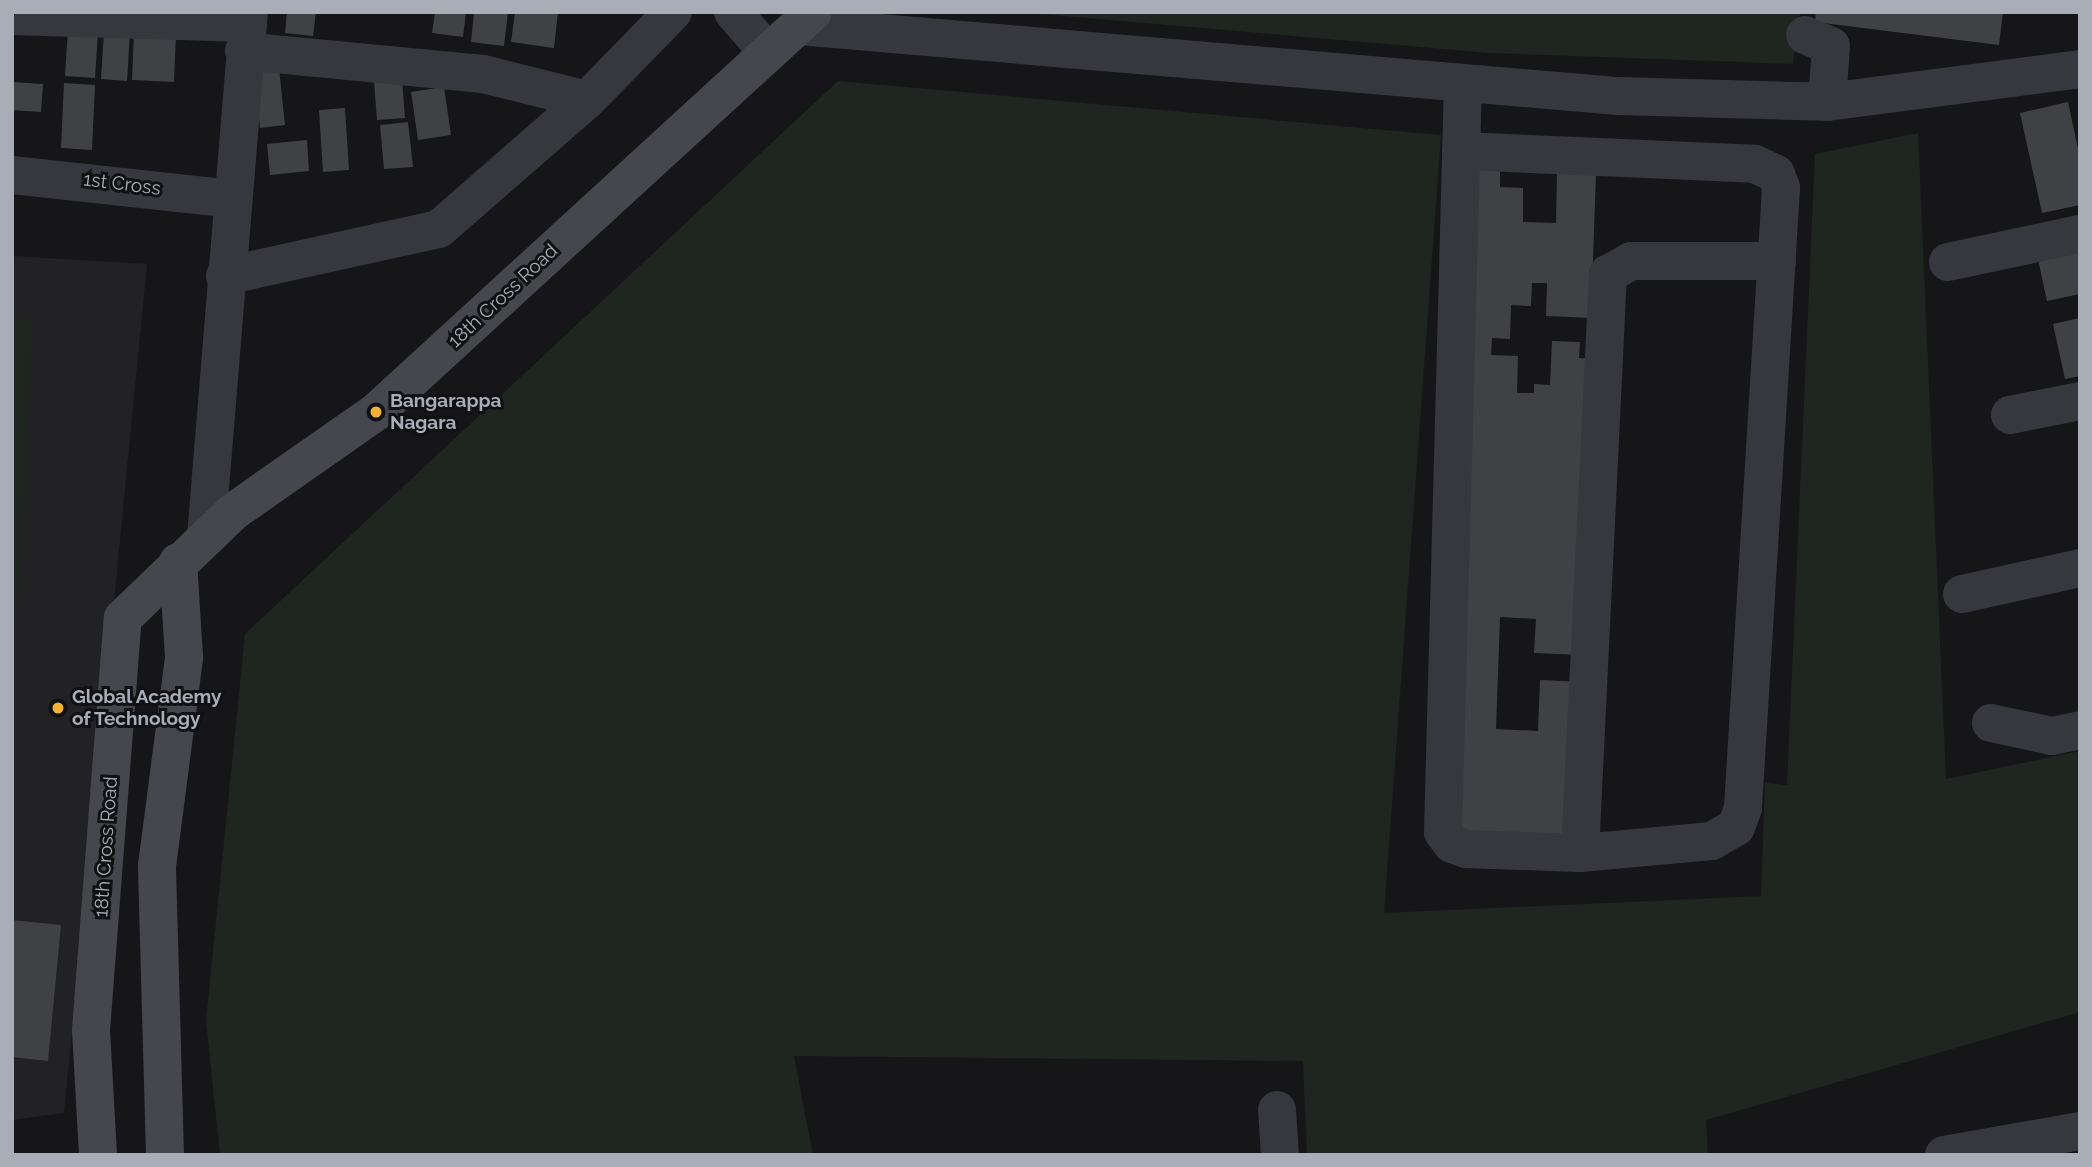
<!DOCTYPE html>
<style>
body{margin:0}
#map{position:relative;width:2092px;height:1167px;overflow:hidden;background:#161618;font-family:Raleway,sans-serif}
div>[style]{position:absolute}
.built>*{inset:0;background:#222225}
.green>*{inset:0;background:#1e261f}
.building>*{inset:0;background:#404145}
.street>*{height:38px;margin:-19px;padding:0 19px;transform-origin:19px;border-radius:19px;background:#37383d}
.secondary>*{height:38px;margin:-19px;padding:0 19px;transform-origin:19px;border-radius:19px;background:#45474d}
.dots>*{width:19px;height:19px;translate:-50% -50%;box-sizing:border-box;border:4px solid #111113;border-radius:50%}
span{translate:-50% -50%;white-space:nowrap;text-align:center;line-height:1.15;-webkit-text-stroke:6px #111113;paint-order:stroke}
.street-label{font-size:19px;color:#a8adb8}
.poi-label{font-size:19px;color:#a8adb8;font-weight:700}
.left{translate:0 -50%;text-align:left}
.frame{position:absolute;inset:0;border:14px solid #a8adb8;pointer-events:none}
</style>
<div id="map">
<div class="built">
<i style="clip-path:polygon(12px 256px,147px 264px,64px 1113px,12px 1120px)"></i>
</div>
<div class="green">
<i style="clip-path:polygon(1018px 12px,1800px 12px,1793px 64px,1490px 53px)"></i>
<i style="clip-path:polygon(838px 81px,1441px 135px,1384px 913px,1761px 896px,1765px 783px,1787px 785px,1815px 154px,1918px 133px,1946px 779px,2080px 751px,2080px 1012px,1706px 1120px,1708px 1155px,1307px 1155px,1303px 1061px,794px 1056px,813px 1155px,220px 1155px,206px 1021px,245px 634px)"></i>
<i style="clip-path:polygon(12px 317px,33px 318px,17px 616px,12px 618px)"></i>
</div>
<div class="building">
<i style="clip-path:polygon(287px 12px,316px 12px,313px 36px,285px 33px)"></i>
<i style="clip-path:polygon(435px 12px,466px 12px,463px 37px,432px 33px)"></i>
<i style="clip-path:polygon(474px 12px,508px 12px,504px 46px,471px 42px)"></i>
<i style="clip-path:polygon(515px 12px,558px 12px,554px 48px,511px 42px)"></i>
<i style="clip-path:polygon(1816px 12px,2003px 12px,1999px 45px,1815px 22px)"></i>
<i style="clip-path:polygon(68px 30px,98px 32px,95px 78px,65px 76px)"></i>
<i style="clip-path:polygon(104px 31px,130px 32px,127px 81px,101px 79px)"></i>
<i style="clip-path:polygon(134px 32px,176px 34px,174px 82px,132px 80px)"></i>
<i style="clip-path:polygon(401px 67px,405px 118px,377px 120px,373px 69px)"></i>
<i style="clip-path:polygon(279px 68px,285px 125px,260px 128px,254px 70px)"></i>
<i style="clip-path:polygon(12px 82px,43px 84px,41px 112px,12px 110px)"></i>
<i style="clip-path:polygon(64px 83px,95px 85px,92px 150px,61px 148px)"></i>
<i style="clip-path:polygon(444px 87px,451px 135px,418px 140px,411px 92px)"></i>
<i style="clip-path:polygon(2068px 102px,2080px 158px,2080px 205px,2042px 213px,2020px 113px)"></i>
<i style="clip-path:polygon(345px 108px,349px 170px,323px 172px,319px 110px)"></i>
<i style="clip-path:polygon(408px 122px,413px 167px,384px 169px,380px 125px)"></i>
<i style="clip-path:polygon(307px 140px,309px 171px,270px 175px,267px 144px)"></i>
<i style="clip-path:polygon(1474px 169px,1500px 170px,1500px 187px,1523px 188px,1523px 222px,1556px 223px,1557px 173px,1596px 174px,1591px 318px,1546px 316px,1547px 283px,1532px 283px,1531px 306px,1511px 305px,1510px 339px,1492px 338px,1491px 355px,1518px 356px,1517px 393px,1534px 393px,1534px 384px,1550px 385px,1552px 341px,1580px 342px,1579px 358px,1592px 359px,1582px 655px,1534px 653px,1536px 619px,1500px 617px,1496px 729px,1538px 731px,1540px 680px,1581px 682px,1575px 848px,1451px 830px)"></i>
<i style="clip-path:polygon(2080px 235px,2080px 294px,2047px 301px,2035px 245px)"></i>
<i style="clip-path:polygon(2080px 318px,2080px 376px,2065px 379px,2053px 324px)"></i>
<i style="clip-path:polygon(12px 920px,61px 925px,48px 1061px,12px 1057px)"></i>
</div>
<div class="street">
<i style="left:733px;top:12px;width:52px;rotate:48.9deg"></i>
<i style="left:12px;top:16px;width:236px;rotate:1.7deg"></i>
<i style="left:799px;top:26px;width:822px;rotate:4.89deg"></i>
<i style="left:1618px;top:96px;width:209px;rotate:1.6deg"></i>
<i style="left:1827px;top:102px;width:255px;rotate:-7.4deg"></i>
<i style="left:1805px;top:35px;width:28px;rotate:23deg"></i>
<i style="left:1831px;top:46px;width:56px;rotate:94.1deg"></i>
<i style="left:244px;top:51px;width:240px;rotate:5.5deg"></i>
<i style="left:483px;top:74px;width:107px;rotate:14deg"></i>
<i style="left:1461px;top:151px;width:294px;rotate:2.5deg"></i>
<i style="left:1755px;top:164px;width:23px;rotate:25deg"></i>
<i style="left:1776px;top:174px;width:15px;rotate:70deg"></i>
<i style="left:1781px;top:188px;width:621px;rotate:93.51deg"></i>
<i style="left:1743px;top:808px;width:20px;rotate:110deg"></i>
<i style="left:1736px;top:827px;width:28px;rotate:150deg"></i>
<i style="left:1712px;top:841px;width:133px;rotate:174.8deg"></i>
<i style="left:1580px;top:853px;width:114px;rotate:-178deg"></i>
<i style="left:1466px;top:849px;width:15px;rotate:-160deg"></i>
<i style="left:1452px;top:844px;width:15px;rotate:-127deg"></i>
<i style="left:1443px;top:832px;width:748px;rotate:-88.47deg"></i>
<i style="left:12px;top:175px;width:221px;rotate:6.2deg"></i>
<i style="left:1948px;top:262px;width:135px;rotate:-12deg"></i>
<i style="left:225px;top:276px;width:219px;rotate:-12.4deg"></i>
<i style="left:439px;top:229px;width:196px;rotate:-41.1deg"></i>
<i style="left:587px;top:100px;width:123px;rotate:-45.7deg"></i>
<i style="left:2010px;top:415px;width:71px;rotate:-11.3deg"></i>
<i style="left:206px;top:537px;width:527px;rotate:-85.32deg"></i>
<i style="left:1962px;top:594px;width:121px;rotate:-12.4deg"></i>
<i style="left:1991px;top:723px;width:62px;rotate:12deg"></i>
<i style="left:2052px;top:736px;width:29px;rotate:-12deg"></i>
<i style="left:1580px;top:853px;width:580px;rotate:-87.23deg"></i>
<i style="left:1608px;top:274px;width:26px;rotate:-29deg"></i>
<i style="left:1631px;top:261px;width:146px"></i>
<i style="left:1277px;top:1110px;width:45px;rotate:86.2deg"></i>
<i style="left:1944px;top:1155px;width:138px;rotate:-10deg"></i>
</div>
<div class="secondary">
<i style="left:98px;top:1155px;width:125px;rotate:-93.2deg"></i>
<i style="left:91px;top:1030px;width:413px;rotate:-85.6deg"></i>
<i style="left:123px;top:618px;width:153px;rotate:-43.9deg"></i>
<i style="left:233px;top:512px;width:174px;rotate:-35deg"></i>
<i style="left:376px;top:412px;width:592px;rotate:-42.47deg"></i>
<i style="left:165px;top:1155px;width:289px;rotate:-91.6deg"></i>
<i style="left:157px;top:866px;width:211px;rotate:-82.6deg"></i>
<i style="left:184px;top:657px;width:95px;rotate:-93.6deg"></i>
</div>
<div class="dots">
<i style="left:376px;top:412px;background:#f2b134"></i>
<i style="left:58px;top:708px;background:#f2b134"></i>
</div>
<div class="street-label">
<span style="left:122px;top:184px;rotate:7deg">1st Cross</span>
<span style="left:503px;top:296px;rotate:-43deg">18th Cross Road</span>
<span style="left:106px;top:847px;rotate:-86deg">18th Cross Road</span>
</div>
<div class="poi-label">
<span class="left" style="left:390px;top:412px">Bangarappa<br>Nagara</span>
<span class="left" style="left:72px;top:708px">Global Academy<br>of Technology</span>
</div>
<div class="frame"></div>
</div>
